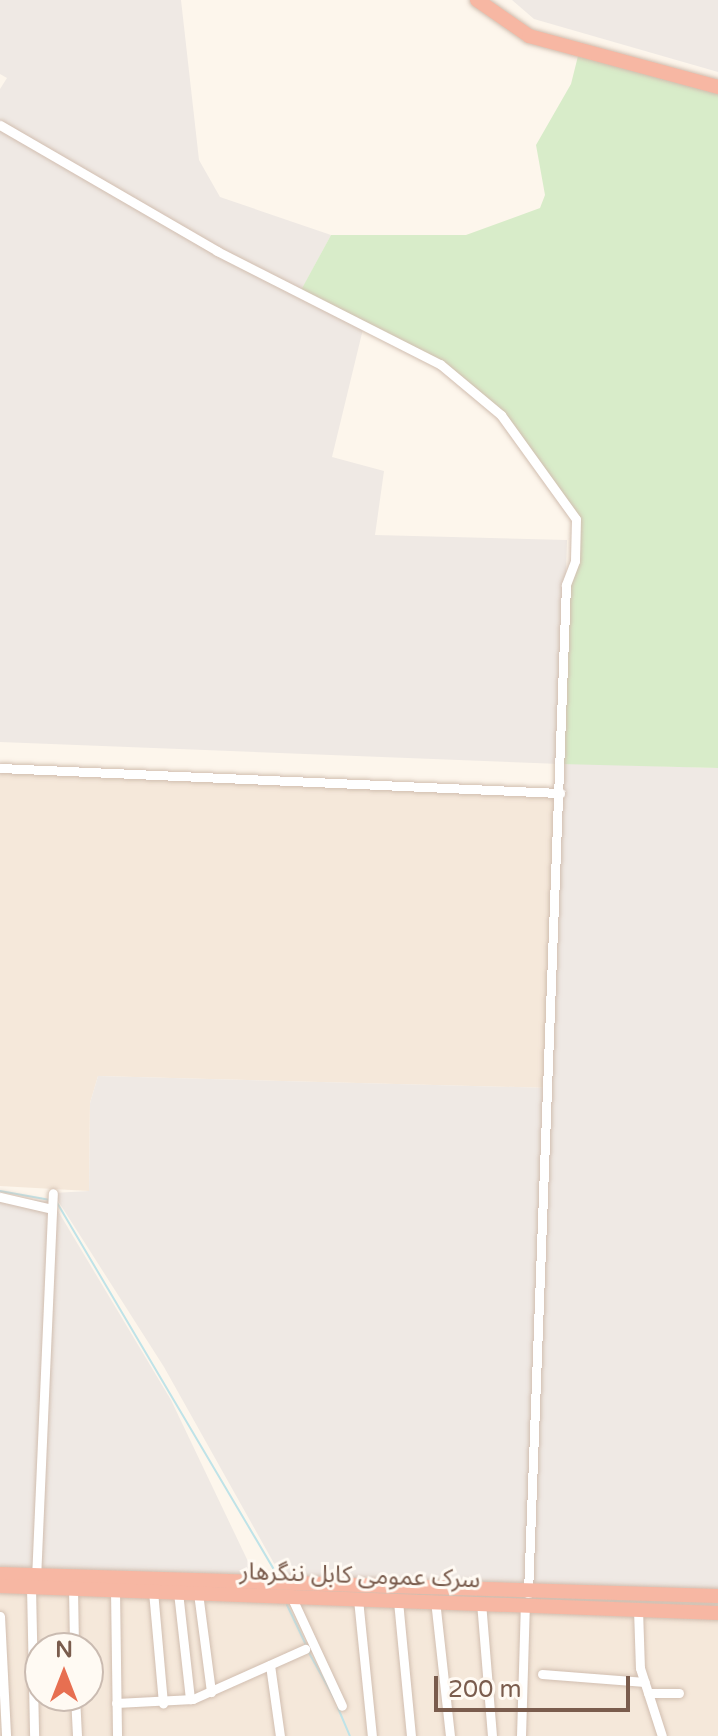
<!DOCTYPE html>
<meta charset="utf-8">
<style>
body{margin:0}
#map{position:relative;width:718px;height:1736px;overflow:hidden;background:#fdf6ec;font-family:"Varela Round","Noto Sans Arabic",sans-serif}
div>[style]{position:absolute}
.residential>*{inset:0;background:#f5e8da}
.industrial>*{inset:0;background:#efe9e4}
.green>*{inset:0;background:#d8ecc9}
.stream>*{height:2px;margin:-1px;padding:0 1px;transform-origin:1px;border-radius:1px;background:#bfe3e8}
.roads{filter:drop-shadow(0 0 2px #d1beb0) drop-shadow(0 0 2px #d1beb0)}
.minor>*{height:9px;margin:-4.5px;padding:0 4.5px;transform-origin:4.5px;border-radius:4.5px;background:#fff}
.highway>*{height:14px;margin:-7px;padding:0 7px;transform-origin:7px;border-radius:7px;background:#f7b7a3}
span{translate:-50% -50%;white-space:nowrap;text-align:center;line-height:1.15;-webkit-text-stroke:6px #fffaf3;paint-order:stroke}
.street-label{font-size:24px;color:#7a5c4d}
.north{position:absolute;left:24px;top:1632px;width:80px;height:80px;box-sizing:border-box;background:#fffaf3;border:2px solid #cabbb1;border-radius:50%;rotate:0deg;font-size:22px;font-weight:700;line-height:32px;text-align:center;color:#7a5c4d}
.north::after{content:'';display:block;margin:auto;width:28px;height:36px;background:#e76f51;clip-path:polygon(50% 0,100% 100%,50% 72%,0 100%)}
.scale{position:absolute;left:434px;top:1676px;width:196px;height:36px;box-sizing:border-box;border:4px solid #7a5c4d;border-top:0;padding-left:10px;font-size:24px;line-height:28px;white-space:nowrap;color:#7a5c4d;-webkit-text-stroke:6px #fffaf3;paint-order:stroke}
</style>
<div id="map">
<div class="residential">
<i style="clip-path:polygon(0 769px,560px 793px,551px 1088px,98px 1076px,90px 1103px,89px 1191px,0 1186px)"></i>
<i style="clip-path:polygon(evenodd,0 1592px,718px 1617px,718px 1736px,0 1736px,0 1592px,40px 1648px,88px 1648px,88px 1696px,40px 1696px,40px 1648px)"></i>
</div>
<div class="industrial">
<i style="clip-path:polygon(0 0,181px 0,199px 160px,220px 197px,331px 235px,301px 291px,363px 329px,332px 457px,384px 471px,375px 535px,567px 540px,560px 763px,718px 768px,718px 1596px,285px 1583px,164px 1367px,53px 1193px,89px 1191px,90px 1103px,98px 1076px,551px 1088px,560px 764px,0 742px,0 89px,7px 78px,0 74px)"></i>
<i style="clip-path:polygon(512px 0,718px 0,718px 72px,534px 19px)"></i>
<i style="clip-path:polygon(0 1198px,52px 1201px,171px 1400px,255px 1576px,0 1568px)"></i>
</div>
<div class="green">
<i style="clip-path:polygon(579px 52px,718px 87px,718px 768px,560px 764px,566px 585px,575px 561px,576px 519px,501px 415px,440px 364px,300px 292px,331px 235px,466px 235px,540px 208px,545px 195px,536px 145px,571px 84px)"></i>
</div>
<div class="stream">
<i style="left:0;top:1191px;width:51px;rotate:10.2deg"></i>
<i style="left:56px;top:1201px;width:430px;rotate:59.4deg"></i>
<i style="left:287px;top:1605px;width:44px;rotate:64.6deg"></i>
<i style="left:308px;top:1651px;width:54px;rotate:61deg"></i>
<i style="left:338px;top:1708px;width:30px;rotate:67deg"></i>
</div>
<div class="roads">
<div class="minor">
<i style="left:0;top:125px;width:251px;rotate:30.1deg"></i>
<i style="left:217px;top:251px;width:250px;rotate:26.9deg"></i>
<i style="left:440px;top:364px;width:80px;rotate:39.9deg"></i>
<i style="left:501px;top:415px;width:128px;rotate:54.2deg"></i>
<i style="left:576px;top:519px;width:42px;rotate:91.4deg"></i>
<i style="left:575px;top:561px;width:26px;rotate:111deg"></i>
<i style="left:566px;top:585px;width:1009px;rotate:92.16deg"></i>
<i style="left:0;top:768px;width:561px;rotate:2.56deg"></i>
<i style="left:0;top:1197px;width:53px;rotate:13deg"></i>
<i style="left:36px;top:1579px;width:386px;rotate:-87.5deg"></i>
<i style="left:31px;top:1587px;width:149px;rotate:88.8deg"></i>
<i style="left:73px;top:1588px;width:60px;rotate:89deg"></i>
<i style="left:115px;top:1590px;width:146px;rotate:89.2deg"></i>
<i style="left:153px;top:1591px;width:113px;rotate:84.9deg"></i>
<i style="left:178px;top:1592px;width:108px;rotate:83.6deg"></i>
<i style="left:198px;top:1593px;width:100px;rotate:82.5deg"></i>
<i style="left:291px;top:1596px;width:121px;rotate:65.1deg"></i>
<i style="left:358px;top:1599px;width:138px;rotate:84.2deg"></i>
<i style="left:435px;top:1600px;width:137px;rotate:83.7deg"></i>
<i style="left:398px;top:1601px;width:136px;rotate:84.5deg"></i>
<i style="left:481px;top:1602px;width:134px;rotate:85.3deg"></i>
<i style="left:638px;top:1609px;width:59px;rotate:88.1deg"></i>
<i style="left:640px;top:1668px;width:71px;rotate:72.1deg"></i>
<i style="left:0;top:1616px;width:120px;rotate:87.1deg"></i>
<i style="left:270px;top:1665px;width:72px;rotate:82deg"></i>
<i style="left:542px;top:1674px;width:103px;rotate:4.4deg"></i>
<i style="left:648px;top:1693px;width:31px"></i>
<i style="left:75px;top:1696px;width:40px;rotate:87.1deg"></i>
<i style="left:116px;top:1703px;width:77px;rotate:-3deg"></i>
<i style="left:193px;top:1699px;width:123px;rotate:-24.1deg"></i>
<i style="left:521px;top:1736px;width:131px;rotate:-88.3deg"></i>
</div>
<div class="highway">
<i style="left:477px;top:0;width:63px;rotate:34.7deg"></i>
<i style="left:529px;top:36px;width:196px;rotate:15.1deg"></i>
<i style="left:0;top:1574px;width:718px;rotate:1.76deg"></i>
<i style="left:0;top:1586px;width:719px;rotate:2.15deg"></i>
</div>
</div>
<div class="street-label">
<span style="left:360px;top:1576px;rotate:2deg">سرک عمومی کابل ننگرهار</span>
</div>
<div class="north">N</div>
<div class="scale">200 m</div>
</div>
